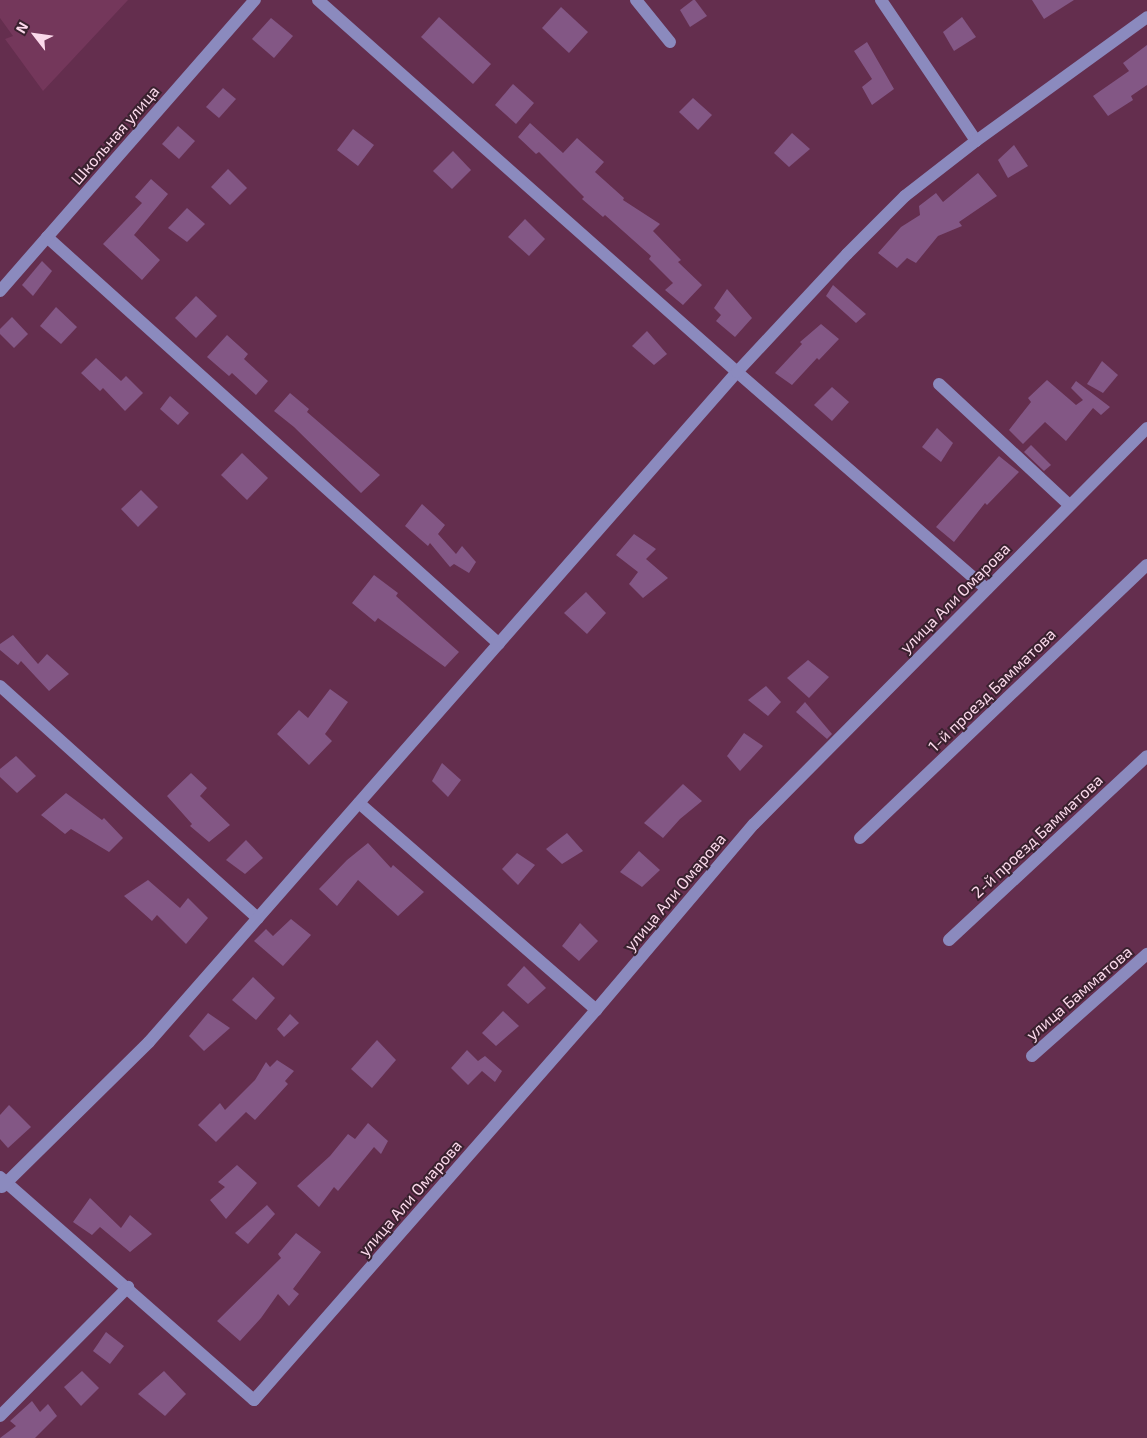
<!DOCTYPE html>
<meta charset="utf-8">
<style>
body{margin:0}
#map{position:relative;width:1147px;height:1438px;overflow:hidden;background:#642e4e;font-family:"Exo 2",sans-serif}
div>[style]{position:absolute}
.built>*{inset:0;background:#74375b}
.building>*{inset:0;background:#835785}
.minor>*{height:12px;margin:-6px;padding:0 6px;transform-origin:6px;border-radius:6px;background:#8b8abe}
span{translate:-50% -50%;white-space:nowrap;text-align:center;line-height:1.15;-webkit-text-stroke:4px #3a212f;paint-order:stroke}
.street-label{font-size:16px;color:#fbd9eb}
.north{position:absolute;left:10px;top:10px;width:50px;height:50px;-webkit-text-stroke:4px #3a212f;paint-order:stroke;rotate:300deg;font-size:14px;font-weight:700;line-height:20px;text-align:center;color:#fbd9eb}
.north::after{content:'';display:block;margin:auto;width:18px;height:22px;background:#fbd9eb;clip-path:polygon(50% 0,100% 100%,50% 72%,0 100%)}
</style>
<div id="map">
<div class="built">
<i style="clip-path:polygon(0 0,128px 0,43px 91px,5px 39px,13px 36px,0 18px)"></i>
</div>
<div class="building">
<i style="clip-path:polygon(693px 0,695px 0,707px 16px,690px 27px,680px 10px)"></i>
<i style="clip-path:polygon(1032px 0,1074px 0,1044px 19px)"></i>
<i style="clip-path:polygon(561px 7px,588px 32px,569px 53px,542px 28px)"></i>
<i style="clip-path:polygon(439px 17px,491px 64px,473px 84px,421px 37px)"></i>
<i style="clip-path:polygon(962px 17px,976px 37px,954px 51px,943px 32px)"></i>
<i style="clip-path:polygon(271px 18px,293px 36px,274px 58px,252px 39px)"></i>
<i style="clip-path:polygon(867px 42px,894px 89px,872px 105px,862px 87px,872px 79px,854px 51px)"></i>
<i style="clip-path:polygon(1147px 45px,1147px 85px,1131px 96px,1133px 100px,1108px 116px,1093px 96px,1129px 71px,1123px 63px)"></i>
<i style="clip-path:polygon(513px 84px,534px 103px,516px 124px,495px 105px)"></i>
<i style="clip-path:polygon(223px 88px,236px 99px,219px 118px,206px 107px)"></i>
<i style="clip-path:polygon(693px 98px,712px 115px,698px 130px,679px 112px)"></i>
<i style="clip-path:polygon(530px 123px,563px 153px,577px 138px,604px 162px,595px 172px,624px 198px,623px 200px,660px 224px,653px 231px,681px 260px,678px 262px,702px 285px,683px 305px,665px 290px,673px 283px,649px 259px,651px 256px,605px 215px,603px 217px,582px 199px,584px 197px,539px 152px,536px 154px,518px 137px)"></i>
<i style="clip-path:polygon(178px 126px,195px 141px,179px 159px,162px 144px)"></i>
<i style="clip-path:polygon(353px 129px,374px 145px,358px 166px,337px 150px)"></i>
<i style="clip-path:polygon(792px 133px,810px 149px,789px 167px,774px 153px)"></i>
<i style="clip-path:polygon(1014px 145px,1028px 166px,1008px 178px,998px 160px)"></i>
<i style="clip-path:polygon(453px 151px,471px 170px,452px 189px,433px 171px)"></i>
<i style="clip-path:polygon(228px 169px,247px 188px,230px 205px,211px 187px)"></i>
<i style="clip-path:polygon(978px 173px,997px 196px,959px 222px,962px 226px,938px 236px,916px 263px,907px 258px,897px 268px,878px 253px,901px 227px,920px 215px,919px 206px,936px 193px,943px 202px)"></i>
<i style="clip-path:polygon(151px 179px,168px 194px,134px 235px,160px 260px,142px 280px,103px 244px,142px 203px,135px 197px)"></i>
<i style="clip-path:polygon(187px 208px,205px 224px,187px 242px,168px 228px)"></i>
<i style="clip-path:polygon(525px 219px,545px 239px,529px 256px,508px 237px)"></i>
<i style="clip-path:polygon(42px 261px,52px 271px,33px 296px,22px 285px)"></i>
<i style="clip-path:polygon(833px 285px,866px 314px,856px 323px,826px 296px)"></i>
<i style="clip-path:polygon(727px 289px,752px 318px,735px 337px,716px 321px,721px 315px,714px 308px)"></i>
<i style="clip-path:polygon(196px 296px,217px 316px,196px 338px,175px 318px)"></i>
<i style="clip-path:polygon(56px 307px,77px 327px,61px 344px,40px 326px)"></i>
<i style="clip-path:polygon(12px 317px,28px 334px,14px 348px,0 334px,0 329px)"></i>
<i style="clip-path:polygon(821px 324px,839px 339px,819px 360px,817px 358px,792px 385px,775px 373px,802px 344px,800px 342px)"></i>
<i style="clip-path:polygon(647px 331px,667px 354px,654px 365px,632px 346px)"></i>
<i style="clip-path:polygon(227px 335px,248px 354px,244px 359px,268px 381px,256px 395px,232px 373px,229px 376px,207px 357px)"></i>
<i style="clip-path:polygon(96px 358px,121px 381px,126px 376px,143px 393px,125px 411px,103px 388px,100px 391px,81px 373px)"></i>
<i style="clip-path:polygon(1102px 361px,1118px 375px,1103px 393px,1087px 384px)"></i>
<i style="clip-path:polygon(1047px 380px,1076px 405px,1083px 400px,1071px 388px,1076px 381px,1110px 407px,1101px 415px,1093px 408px,1066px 441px,1045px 422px,1023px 444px,1009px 430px,1031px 402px,1028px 398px)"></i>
<i style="clip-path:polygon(832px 387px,849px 402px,832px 421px,814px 405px)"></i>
<i style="clip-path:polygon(290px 393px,309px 409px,307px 412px,380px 475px,361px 493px,294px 427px,274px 411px)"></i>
<i style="clip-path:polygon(170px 396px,189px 413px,178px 425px,160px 409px)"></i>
<i style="clip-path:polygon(937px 428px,953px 443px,941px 462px,922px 447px)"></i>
<i style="clip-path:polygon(1031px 445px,1051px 465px,1044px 471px,1024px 452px)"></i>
<i style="clip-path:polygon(242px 453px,268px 478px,247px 500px,221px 475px)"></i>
<i style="clip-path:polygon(999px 456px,1019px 472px,987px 505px,985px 503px,954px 542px,936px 527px)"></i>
<i style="clip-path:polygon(141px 490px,158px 507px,138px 527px,121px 509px)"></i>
<i style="clip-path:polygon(422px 504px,445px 525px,438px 534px,456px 554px,462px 546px,476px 562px,469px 573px,454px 564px,450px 567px,430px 543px,428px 546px,405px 526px)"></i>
<i style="clip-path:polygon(634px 534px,656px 549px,646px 559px,668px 578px,643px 598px,629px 584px,638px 572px,616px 555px)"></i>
<i style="clip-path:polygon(374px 575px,398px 593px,396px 596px,459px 652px,445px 667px,378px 618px,375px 622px,352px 603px)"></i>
<i style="clip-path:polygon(586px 592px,606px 613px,587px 634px,564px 613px)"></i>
<i style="clip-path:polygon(13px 635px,38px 664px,47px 654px,69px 674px,49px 691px,21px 661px,18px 665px,0 650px,0 644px)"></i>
<i style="clip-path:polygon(808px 660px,829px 677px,809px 698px,787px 678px)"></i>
<i style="clip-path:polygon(766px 686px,781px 702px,768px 716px,748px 700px)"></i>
<i style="clip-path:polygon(330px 689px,348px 702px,325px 734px,332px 741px,309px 765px,277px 734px,299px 710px,308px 718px)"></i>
<i style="clip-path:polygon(805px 702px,832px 734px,827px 739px,796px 712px)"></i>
<i style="clip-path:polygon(744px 733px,763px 746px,740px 771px,727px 756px)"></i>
<i style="clip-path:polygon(16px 756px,36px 776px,17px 793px,0 777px,0 769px)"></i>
<i style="clip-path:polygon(442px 763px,461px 780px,448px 797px,432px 781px)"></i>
<i style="clip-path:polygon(191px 773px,207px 788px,200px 796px,230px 825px,209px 842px,190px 826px,192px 824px,167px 796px)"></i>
<i style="clip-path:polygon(683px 784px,702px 801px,680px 819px,663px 838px,644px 823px)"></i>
<i style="clip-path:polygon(66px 793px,102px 820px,104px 818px,123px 838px,109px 852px,71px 829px,65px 834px,41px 815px)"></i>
<i style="clip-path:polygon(567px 833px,583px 851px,562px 864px,546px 849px)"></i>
<i style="clip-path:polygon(246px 840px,263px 858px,245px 874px,226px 860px)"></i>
<i style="clip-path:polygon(368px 843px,391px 868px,393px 865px,424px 892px,398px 916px,358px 880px,337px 906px,319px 889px,347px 860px)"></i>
<i style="clip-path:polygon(639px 851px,660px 870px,642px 887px,620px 872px)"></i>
<i style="clip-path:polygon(517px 853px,535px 865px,518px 885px,502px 869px)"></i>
<i style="clip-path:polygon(148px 880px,180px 908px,188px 898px,208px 918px,186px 944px,157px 915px,152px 921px,124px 896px)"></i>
<i style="clip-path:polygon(291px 919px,311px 935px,283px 966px,254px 941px,266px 929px,273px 936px)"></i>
<i style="clip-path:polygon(580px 923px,598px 941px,579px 961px,562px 946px)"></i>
<i style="clip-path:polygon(524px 966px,546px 988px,528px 1004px,507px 985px)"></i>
<i style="clip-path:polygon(253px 977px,275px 998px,256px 1020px,232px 1000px)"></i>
<i style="clip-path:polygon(503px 1011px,519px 1026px,496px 1046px,482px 1033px)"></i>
<i style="clip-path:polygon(208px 1013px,230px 1028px,204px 1051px,189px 1036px)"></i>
<i style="clip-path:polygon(290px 1014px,299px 1023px,284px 1037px,277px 1029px)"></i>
<i style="clip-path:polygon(377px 1040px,396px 1060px,372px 1088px,351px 1069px)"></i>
<i style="clip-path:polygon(467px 1050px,478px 1061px,485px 1056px,502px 1071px,495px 1082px,482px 1071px,468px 1085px,451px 1068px)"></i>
<i style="clip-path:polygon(277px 1060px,294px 1071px,285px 1081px,288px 1084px,255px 1120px,246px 1112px,216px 1142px,198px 1125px,220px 1103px,225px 1110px,255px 1080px,266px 1062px,270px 1067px)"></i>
<i style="clip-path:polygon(9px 1105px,31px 1127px,8px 1148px,0 1139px,0 1115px)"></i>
<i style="clip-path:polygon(368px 1123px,388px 1141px,381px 1154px,374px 1147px,338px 1191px,334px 1187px,319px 1207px,297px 1186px,330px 1156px,348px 1134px,355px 1139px)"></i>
<i style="clip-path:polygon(237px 1165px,257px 1183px,226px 1219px,210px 1200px,225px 1187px,218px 1182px)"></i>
<i style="clip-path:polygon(90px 1198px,121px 1228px,130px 1215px,152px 1234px,130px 1252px,100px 1227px,92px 1235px,73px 1222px)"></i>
<i style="clip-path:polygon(267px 1205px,275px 1214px,248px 1244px,235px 1233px)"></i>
<i style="clip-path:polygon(296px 1233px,321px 1252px,293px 1289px,299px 1294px,289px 1306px,278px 1294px,261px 1318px,240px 1341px,217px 1321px,281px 1258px,278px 1254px)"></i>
<i style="clip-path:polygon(106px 1332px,124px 1346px,110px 1364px,93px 1351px)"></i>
<i style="clip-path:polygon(82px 1371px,99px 1388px,81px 1406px,64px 1387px)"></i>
<i style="clip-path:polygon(164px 1371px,186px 1394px,165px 1416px,138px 1394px)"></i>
<i style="clip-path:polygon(32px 1401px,40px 1412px,48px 1404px,57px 1416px,35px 1438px,0 1438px,16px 1426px,10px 1421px)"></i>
</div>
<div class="minor">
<i style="left:318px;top:0;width:560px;rotate:41.6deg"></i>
<i style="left:737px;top:372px;width:331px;rotate:41deg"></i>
<i style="left:636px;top:0;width:54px;rotate:51deg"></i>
<i style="left:881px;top:0;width:170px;rotate:56deg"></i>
<i style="left:47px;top:237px;width:608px;rotate:42deg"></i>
<i style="left:0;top:291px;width:387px;rotate:-48.8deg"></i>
<i style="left:939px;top:384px;width:178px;rotate:42.9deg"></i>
<i style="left:0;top:686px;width:347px;rotate:42deg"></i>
<i style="left:359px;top:803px;width:315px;rotate:41.1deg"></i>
<i style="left:860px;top:838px;width:396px;rotate:-43.6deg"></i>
<i style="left:949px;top:940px;width:270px;rotate:-42.9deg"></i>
<i style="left:1032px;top:1056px;width:154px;rotate:-41.6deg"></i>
<i style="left:0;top:1177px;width:338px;rotate:41.3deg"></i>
<i style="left:254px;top:1400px;width:519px;rotate:-48.75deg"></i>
<i style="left:596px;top:1010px;width:244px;rotate:-49.7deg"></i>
<i style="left:754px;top:824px;width:558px;rotate:-45.22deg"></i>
<i style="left:2px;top:1187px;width:206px;rotate:-44.6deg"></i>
<i style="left:149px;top:1042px;width:891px;rotate:-48.73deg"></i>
<i style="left:737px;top:372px;width:161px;rotate:-47deg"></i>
<i style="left:847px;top:254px;width:82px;rotate:-45deg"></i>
<i style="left:905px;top:196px;width:90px;rotate:-37.8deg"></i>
<i style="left:976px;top:141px;width:211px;rotate:-35.9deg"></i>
<i style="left:0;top:1416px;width:182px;rotate:-45.2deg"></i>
</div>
<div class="street-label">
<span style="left:115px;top:135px;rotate:-49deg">Школьная улица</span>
<span style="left:955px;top:598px;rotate:-45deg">улица Али Омарова</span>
<span style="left:992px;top:690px;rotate:-44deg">1-й проезд Бамматова</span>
<span style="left:1037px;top:836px;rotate:-43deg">2-й проезд Бамматова</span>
<span style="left:675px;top:892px;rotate:-50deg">улица Али Омарова</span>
<span style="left:1079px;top:993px;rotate:-41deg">улица Бамматова</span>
<span style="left:410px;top:1198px;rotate:-49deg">улица Али Омарова</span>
</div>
<div class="north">N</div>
</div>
